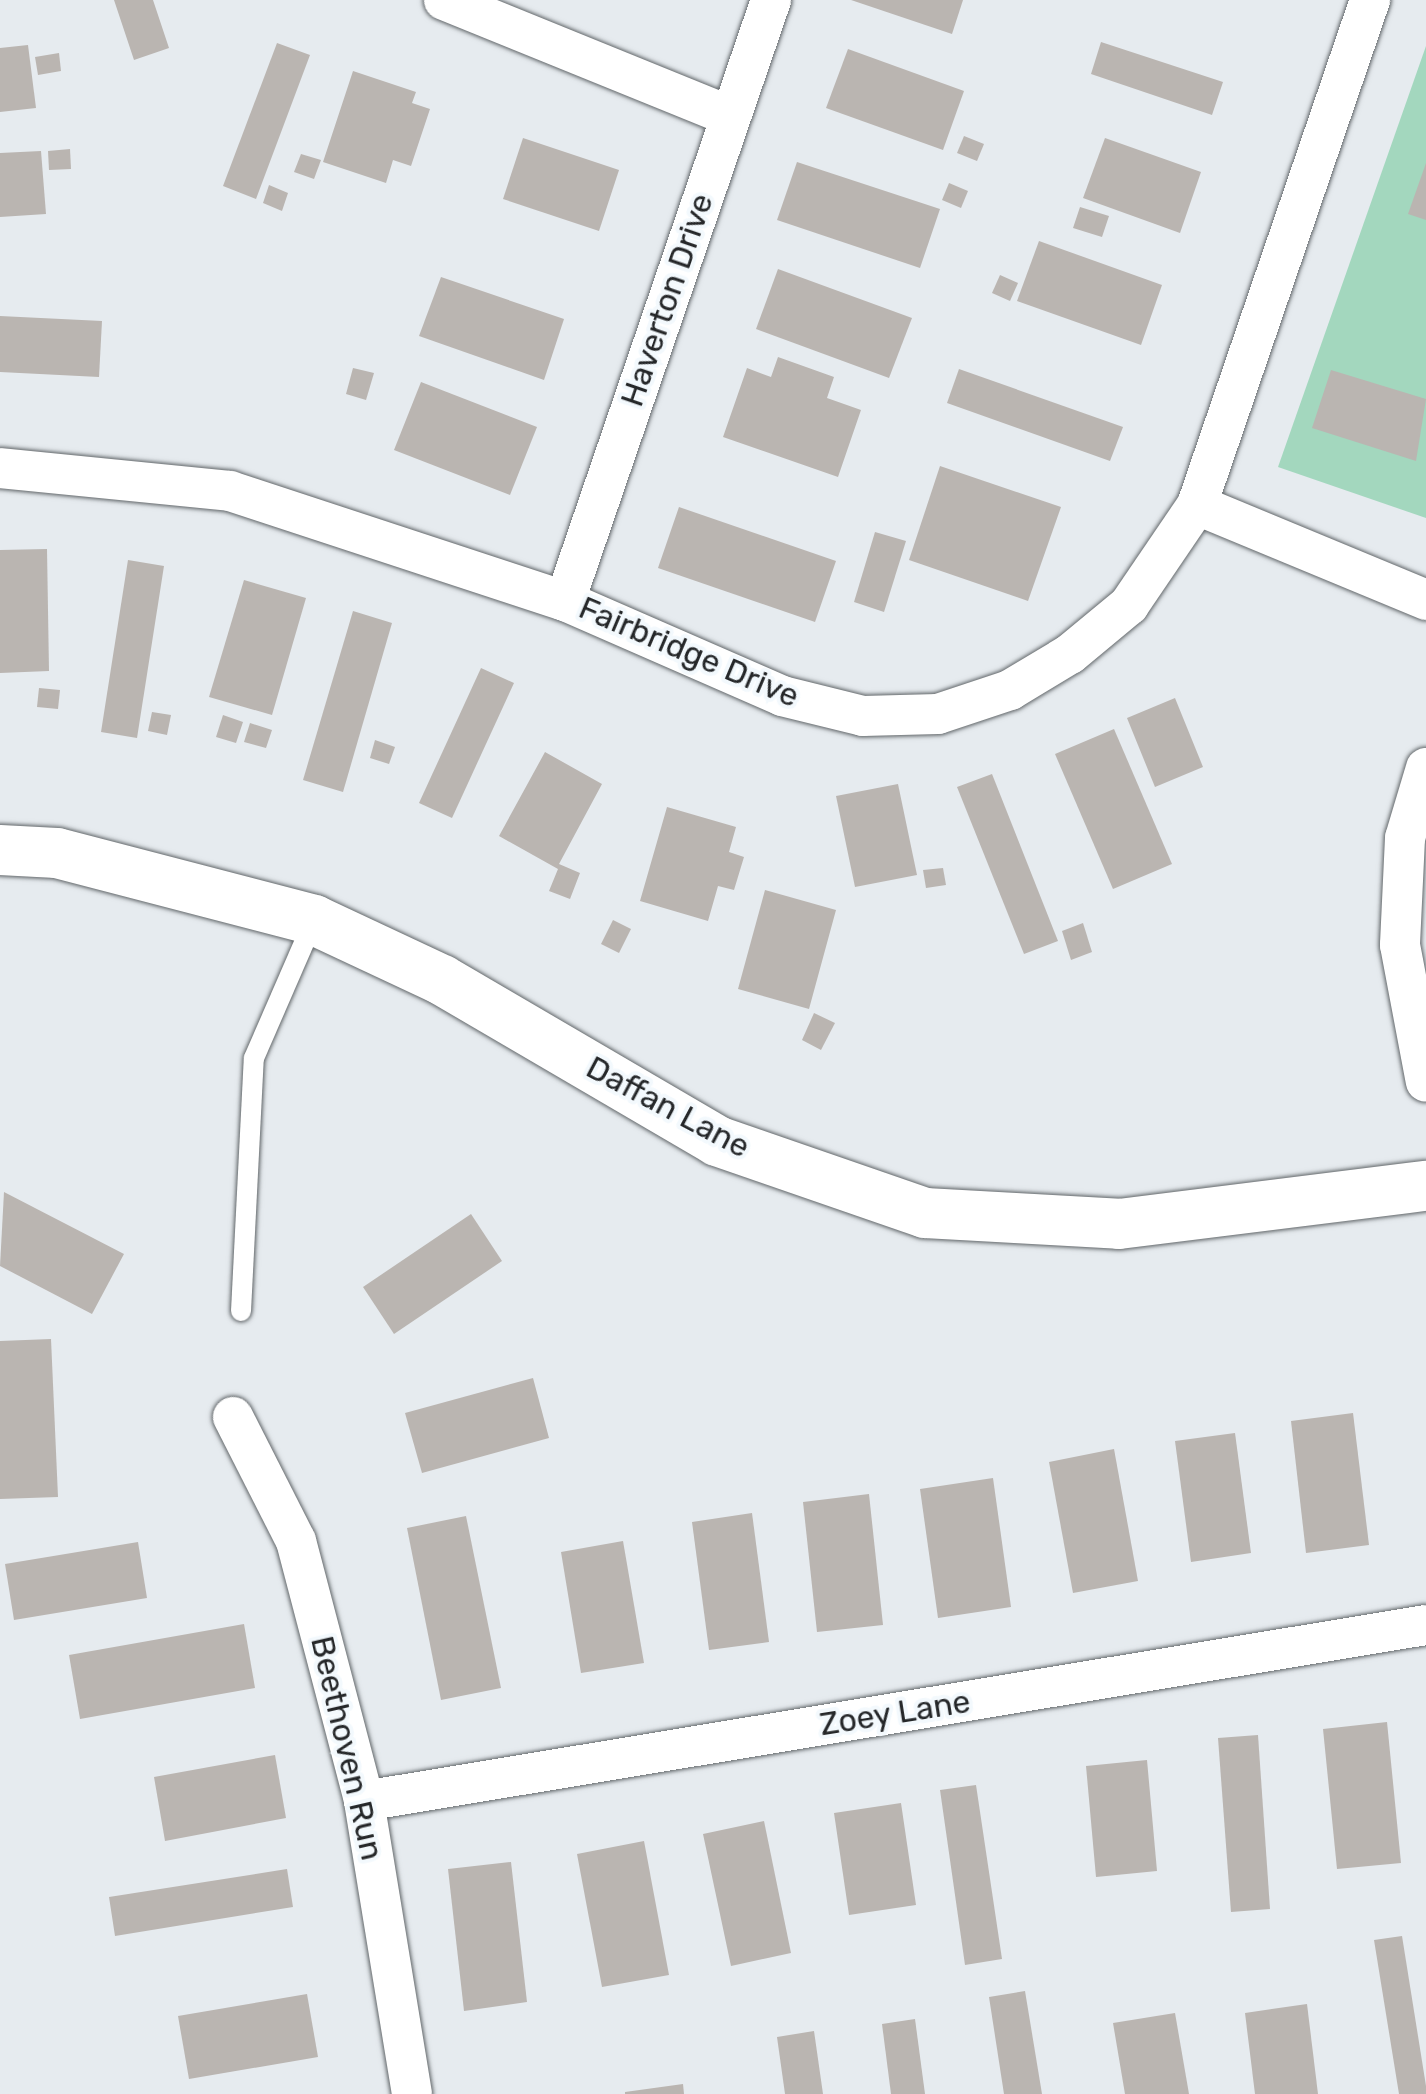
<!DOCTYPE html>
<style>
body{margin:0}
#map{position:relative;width:1426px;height:2094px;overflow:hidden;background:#e6ebef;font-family:Rubik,sans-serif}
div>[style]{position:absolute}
.green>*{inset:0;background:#a3d7be}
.building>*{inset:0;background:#bab5b1}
.roads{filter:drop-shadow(0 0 2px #62676a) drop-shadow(0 0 2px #62676a)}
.service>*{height:20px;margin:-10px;padding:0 10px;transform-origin:10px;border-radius:10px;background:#fff}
.minor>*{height:40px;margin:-20px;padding:0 20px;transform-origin:20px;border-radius:20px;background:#fff}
.tertiary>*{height:50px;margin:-25px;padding:0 25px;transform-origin:25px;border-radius:25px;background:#fff}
span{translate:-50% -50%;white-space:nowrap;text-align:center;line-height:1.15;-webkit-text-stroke:8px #f3f9fd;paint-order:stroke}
.street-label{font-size:32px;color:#252729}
</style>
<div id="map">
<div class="green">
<i style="clip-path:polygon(1426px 46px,1426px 518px,1278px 467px)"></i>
</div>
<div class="building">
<i style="clip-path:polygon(114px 0,153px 0,169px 48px,134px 60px)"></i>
<i style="clip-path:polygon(851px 0,963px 0,952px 34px)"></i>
<i style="clip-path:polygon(1101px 42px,1223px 82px,1212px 115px,1091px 74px)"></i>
<i style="clip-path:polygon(277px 43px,310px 55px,256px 199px,223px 186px)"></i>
<i style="clip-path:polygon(28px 45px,36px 108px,0 112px,0 48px)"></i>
<i style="clip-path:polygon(848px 49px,964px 91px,943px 150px,826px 108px)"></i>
<i style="clip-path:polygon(59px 53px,61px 71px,38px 75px,35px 57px)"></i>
<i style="clip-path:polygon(353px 71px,416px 92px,412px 103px,430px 109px,411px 166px,393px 160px,386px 183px,323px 162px)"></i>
<i style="clip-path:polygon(964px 136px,984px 144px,977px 161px,957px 153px)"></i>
<i style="clip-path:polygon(523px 138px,619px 170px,599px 231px,503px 199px)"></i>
<i style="clip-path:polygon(1105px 138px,1201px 172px,1180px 233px,1083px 198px)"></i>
<i style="clip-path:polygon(70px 149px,71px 169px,49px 170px,48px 151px)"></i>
<i style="clip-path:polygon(41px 151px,46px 214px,0 217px,0 153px)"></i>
<i style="clip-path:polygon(301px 154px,321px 160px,314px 179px,294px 172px)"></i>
<i style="clip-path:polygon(797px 162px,940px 209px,920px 268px,777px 220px)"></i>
<i style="clip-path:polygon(1426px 163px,1426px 220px,1408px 214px)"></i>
<i style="clip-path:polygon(949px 183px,968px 191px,961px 208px,942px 200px)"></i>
<i style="clip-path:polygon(269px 185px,288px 193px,282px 211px,263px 203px)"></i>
<i style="clip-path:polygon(1080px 207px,1109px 216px,1102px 237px,1073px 228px)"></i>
<i style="clip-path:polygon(1039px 241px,1162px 285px,1141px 345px,1017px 301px)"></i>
<i style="clip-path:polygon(778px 269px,912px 318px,889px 378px,756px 329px)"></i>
<i style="clip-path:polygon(1000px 275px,1018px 283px,1010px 301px,992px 293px)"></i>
<i style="clip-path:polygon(441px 277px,564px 319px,544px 380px,419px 336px)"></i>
<i style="clip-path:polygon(0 316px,102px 321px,99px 377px,0 372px)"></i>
<i style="clip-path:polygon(778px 357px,834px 377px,827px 398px,861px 410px,838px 477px,723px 437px,747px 368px,771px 377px)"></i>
<i style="clip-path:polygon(353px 368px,374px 373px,366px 400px,346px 394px)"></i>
<i style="clip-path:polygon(959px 369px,1123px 427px,1110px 461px,947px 403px)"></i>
<i style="clip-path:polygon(1331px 370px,1426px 399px,1416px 461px,1312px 428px)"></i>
<i style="clip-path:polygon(421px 382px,537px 427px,510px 495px,394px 450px)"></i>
<i style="clip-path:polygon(940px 466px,1061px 507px,1028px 601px,909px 560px)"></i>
<i style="clip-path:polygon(679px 507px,836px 561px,815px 622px,658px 568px)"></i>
<i style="clip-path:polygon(875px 532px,906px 541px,884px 612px,854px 602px)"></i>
<i style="clip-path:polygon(47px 549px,49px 671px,0 673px,0 550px)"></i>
<i style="clip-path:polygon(128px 560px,164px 566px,137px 738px,101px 732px)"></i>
<i style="clip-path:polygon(244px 580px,306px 598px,272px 715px,209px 697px)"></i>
<i style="clip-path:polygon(353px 611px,392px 623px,343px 792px,303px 780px)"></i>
<i style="clip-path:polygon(481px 668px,514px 683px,452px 818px,419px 803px)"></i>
<i style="clip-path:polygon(39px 688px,60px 690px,58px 709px,37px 707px)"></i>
<i style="clip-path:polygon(1175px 698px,1203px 767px,1155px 787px,1127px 718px)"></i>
<i style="clip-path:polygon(152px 712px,171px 715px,167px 735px,148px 731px)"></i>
<i style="clip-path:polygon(223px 715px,243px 722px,236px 743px,216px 737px)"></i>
<i style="clip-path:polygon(250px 723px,272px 730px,266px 748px,244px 742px)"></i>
<i style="clip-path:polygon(1114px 729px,1172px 864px,1113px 889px,1055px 754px)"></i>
<i style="clip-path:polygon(375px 740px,395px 747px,389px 764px,370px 758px)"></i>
<i style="clip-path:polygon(545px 752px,602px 784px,559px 864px,580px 873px,570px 899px,549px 891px,558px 869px,499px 836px)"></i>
<i style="clip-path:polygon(992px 774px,1058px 941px,1024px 954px,957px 787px)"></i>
<i style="clip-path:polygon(898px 784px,917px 875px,855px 887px,836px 796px)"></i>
<i style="clip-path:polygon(667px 807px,736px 827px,729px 852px,744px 857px,734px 890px,718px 886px,708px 921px,640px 901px)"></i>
<i style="clip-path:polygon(943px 868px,946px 885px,926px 888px,923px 870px)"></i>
<i style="clip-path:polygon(765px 890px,836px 910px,809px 1009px,738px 989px)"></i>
<i style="clip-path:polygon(613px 920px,631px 929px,619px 953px,601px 944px)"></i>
<i style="clip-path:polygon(1083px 923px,1092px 952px,1071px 960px,1062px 931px)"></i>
<i style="clip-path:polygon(814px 1013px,835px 1023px,821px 1050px,802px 1040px)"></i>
<i style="clip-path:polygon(4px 1192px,124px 1254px,92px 1314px,0 1266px)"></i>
<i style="clip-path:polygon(471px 1214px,502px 1261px,394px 1334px,363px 1287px)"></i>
<i style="clip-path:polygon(51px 1339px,58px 1497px,0 1499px,0 1341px)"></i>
<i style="clip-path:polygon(533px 1378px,549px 1438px,422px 1473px,405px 1413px)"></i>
<i style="clip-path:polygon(1353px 1413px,1369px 1545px,1306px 1553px,1291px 1421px)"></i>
<i style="clip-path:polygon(1235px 1433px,1251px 1553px,1191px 1562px,1175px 1441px)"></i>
<i style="clip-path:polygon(1114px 1449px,1138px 1581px,1073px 1593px,1049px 1462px)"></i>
<i style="clip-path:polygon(993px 1478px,1011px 1607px,938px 1618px,920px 1489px)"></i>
<i style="clip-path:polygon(869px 1494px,883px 1625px,817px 1632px,803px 1502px)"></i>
<i style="clip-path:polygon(752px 1513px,769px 1642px,709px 1650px,692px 1522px)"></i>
<i style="clip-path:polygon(466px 1516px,501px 1688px,441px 1700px,407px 1528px)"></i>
<i style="clip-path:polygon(623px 1541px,644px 1663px,581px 1673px,561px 1552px)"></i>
<i style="clip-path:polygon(138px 1542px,147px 1598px,14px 1620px,5px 1564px)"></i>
<i style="clip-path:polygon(244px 1624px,255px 1688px,80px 1719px,69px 1655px)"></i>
<i style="clip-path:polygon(1387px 1722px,1401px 1863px,1337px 1869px,1323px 1729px)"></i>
<i style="clip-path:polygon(1258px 1735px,1270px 1909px,1231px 1912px,1218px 1738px)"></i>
<i style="clip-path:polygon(275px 1755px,286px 1818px,165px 1841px,154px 1777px)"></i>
<i style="clip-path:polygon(1147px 1760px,1157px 1871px,1096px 1877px,1086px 1766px)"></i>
<i style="clip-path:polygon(976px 1785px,1002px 1959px,965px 1965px,940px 1790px)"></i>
<i style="clip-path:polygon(901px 1803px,916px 1905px,849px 1915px,834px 1813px)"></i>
<i style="clip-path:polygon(764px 1821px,791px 1953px,731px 1966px,703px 1834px)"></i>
<i style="clip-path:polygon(644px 1841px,669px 1975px,602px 1987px,577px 1854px)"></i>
<i style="clip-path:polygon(511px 1862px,527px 2002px,464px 2011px,448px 1869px)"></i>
<i style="clip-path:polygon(287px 1869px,293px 1907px,115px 1936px,109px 1897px)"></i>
<i style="clip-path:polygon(1402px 1936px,1426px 2086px,1426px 2094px,1399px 2094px,1374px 1940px)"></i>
<i style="clip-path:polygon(1025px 1991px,1042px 2094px,1004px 2094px,989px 1997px)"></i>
<i style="clip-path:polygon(307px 1994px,318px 2057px,189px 2079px,178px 2016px)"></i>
<i style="clip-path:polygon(1307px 2004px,1318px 2094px,1255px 2094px,1245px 2013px)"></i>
<i style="clip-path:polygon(1175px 2013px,1189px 2094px,1125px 2094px,1113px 2023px)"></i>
<i style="clip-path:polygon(915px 2019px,925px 2094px,891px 2094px,882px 2024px)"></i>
<i style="clip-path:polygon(814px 2031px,823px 2094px,785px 2094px,777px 2037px)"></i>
<i style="clip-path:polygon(683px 2084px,684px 2094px,625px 2094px,625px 2092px)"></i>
</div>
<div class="roads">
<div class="service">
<i style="left:241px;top:1311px;width:253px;rotate:-87.1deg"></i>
<i style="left:254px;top:1058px;width:148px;rotate:-66.5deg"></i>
</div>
<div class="minor">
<i style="left:444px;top:0;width:309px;rotate:22.1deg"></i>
<i style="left:0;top:468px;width:231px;rotate:5.7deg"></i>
<i style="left:230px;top:491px;width:353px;rotate:18.2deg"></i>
<i style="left:565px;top:601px;width:237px;rotate:23.6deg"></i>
<i style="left:782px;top:696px;width:83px;rotate:13.9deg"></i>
<i style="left:863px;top:716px;width:75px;rotate:-1.5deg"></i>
<i style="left:938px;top:714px;width:76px;rotate:-18.4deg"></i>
<i style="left:1010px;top:690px;width:70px;rotate:-31deg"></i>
<i style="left:1070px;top:654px;width:77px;rotate:-39.7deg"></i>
<i style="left:1129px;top:605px;width:121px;rotate:-55.8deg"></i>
<i style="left:1197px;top:505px;width:534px;rotate:-71.09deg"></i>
<i style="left:1197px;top:505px;width:248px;rotate:22.5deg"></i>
<i style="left:565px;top:601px;width:635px;rotate:-71.08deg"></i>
<i style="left:1426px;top:768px;width:73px;rotate:106.7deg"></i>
<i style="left:1405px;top:838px;width:107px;rotate:92.7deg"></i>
<i style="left:1400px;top:945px;width:139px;rotate:79.3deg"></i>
<i style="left:233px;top:1417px;width:139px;rotate:63.1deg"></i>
<i style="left:296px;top:1541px;width:269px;rotate:75.3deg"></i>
<i style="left:364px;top:1801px;width:297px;rotate:80.7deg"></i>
<i style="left:364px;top:1801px;width:1076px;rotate:-9.41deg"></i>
</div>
<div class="tertiary">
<i style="left:0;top:850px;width:57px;rotate:3deg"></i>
<i style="left:57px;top:853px;width:266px;rotate:14.6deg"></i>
<i style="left:314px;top:920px;width:141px;rotate:25.1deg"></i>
<i style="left:442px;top:980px;width:319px;rotate:30.3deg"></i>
<i style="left:717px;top:1141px;width:220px;rotate:19.1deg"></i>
<i style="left:925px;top:1213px;width:194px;rotate:3.2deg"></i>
<i style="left:1119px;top:1224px;width:309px;rotate:-7.1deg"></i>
</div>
</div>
<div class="street-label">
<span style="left:667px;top:300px;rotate:-71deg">Haverton Drive</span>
<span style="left:689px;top:652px;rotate:23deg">Fairbridge Drive</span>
<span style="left:668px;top:1107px;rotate:28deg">Daffan Lane</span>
<span style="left:895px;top:1713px;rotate:-9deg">Zoey Lane</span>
<span style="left:347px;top:1748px;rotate:77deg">Beethoven Run</span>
</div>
</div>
